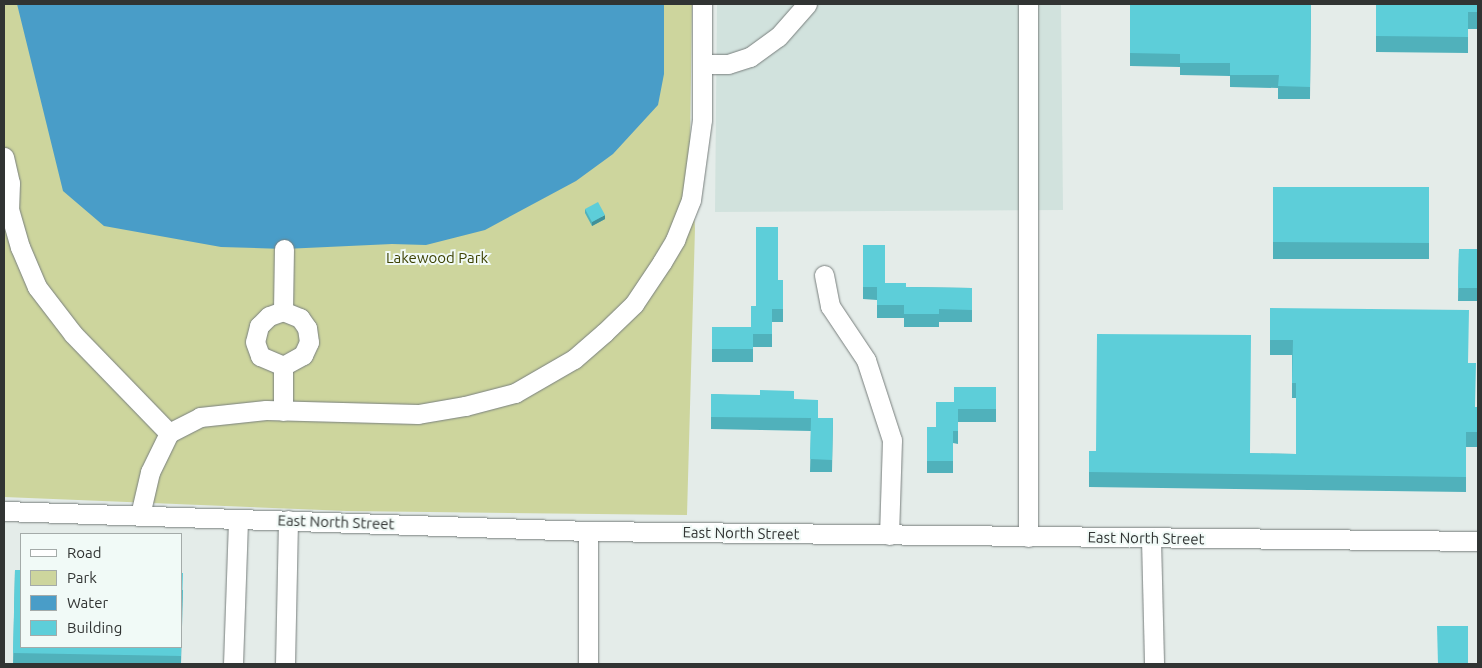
<!DOCTYPE html>
<style>
body{margin:0}
#map{position:relative;width:1482px;height:668px;overflow:hidden;background:#e4ece9;font-family:Ubuntu,sans-serif}
div>[style]{position:absolute}
.built>*{inset:0;background:#d1e2dd}
.green>*{inset:0;background:#cdd59d}
.water>*{inset:0;background:#499dc8}
.roads{filter:drop-shadow(0 0 1px #787f7d) drop-shadow(0 0 1px #787f7d)}
.minor>*{height:19px;margin:-9.5px;padding:0 9.5px;transform-origin:9.5px;border-radius:9.5px;background:#fff}
.wall>*{inset:0;background:#50b1bb}
.shaded-wall>*{inset:0;background:#419098}
.building>*{inset:0;background:#5dced9}
span{translate:-50% -50%;white-space:nowrap;text-align:center;line-height:1.15;-webkit-text-stroke:4px #f1faf7;paint-order:stroke}
.park-label{font-size:15px;color:#3d4203}
.street-label{font-size:15px;color:#313433}
.frame{position:absolute;inset:0;border:5px solid #313433;pointer-events:none}
.legend{position:absolute;left:20px;top:533px;width:162px;height:115px;box-sizing:border-box;background:#f1faf7;border:1px solid #a4aba9;margin:0;padding:6px 9px;list-style:none;font-size:15px;color:#313433}
.legend li{display:flex;align-items:center;gap:10px;height:25px}
.legend b{width:25px;border:1px solid #a4aba9}
</style>
<div id="map">
<div class="built">
<i style="clip-path:polygon(717px 4px,1061px 4px,1063px 210px,715px 212px)"></i>
</div>
<div class="green">
<i style="clip-path:polygon(4px 4px,692px 4px,690px 146px,695px 228px,687px 515px,347px 511px,4px 497px)"></i>
</div>
<div class="water">
<i style="clip-path:polygon(17px 4px,664px 4px,664px 74px,658px 105px,613px 154px,576px 181px,485px 230px,426px 245px,392px 244px,284px 249px,221px 247px,104px 226px,63px 191px)"></i>
</div>
<div class="roads">
<div class="minor">
<i style="left:1028px;top:4px;width:533px;rotate:90deg"></i>
<i style="left:702px;top:64px;width:26px"></i>
<i style="left:728px;top:64px;width:23px;rotate:-18deg"></i>
<i style="left:750px;top:57px;width:34px;rotate:-36deg"></i>
<i style="left:778px;top:37px;width:44px;rotate:-48.7deg"></i>
<i style="left:4px;top:157px;width:27px;rotate:77deg"></i>
<i style="left:10px;top:183px;width:26px;rotate:92deg"></i>
<i style="left:9px;top:209px;width:40px;rotate:74deg"></i>
<i style="left:20px;top:247px;width:43px;rotate:67deg"></i>
<i style="left:37px;top:287px;width:59px;rotate:52.5deg"></i>
<i style="left:73px;top:334px;width:138px;rotate:45.9deg"></i>
<i style="left:824px;top:275px;width:32px;rotate:79deg"></i>
<i style="left:830px;top:306px;width:65px;rotate:56.3deg"></i>
<i style="left:866px;top:360px;width:84px;rotate:72deg"></i>
<i style="left:892px;top:440px;width:95px;rotate:91.8deg"></i>
<i style="left:283px;top:311px;width:62px;rotate:-89.1deg"></i>
<i style="left:283px;top:366px;width:23px;rotate:-29deg"></i>
<i style="left:303px;top:355px;width:14px;rotate:-65deg"></i>
<i style="left:309px;top:342px;width:14px;rotate:-98deg"></i>
<i style="left:307px;top:328px;width:12px;rotate:-125deg"></i>
<i style="left:300px;top:318px;width:18px;rotate:-158deg"></i>
<i style="left:283px;top:311px;width:15px;rotate:160deg"></i>
<i style="left:269px;top:316px;width:14px;rotate:135deg"></i>
<i style="left:259px;top:326px;width:16px;rotate:104deg"></i>
<i style="left:255px;top:342px;width:15px;rotate:70deg"></i>
<i style="left:260px;top:356px;width:25px;rotate:23deg"></i>
<i style="left:283px;top:366px;width:45px;rotate:90deg"></i>
<i style="left:4px;top:511px;width:584px;rotate:1.96deg"></i>
<i style="left:588px;top:531px;width:890px;rotate:0.64deg"></i>
<i style="left:140px;top:515px;width:44px;rotate:-76.9deg"></i>
<i style="left:150px;top:472px;width:43px;rotate:-64deg"></i>
<i style="left:169px;top:433px;width:35px;rotate:-27deg"></i>
<i style="left:200px;top:417px;width:66px;rotate:-6.1deg"></i>
<i style="left:266px;top:410px;width:152px;rotate:1.5deg"></i>
<i style="left:418px;top:414px;width:48px;rotate:-9.7deg"></i>
<i style="left:465px;top:406px;width:52px;rotate:-14.6deg"></i>
<i style="left:515px;top:393px;width:68px;rotate:-30deg"></i>
<i style="left:574px;top:359px;width:40px;rotate:-41deg"></i>
<i style="left:604px;top:333px;width:42px;rotate:-44deg"></i>
<i style="left:634px;top:304px;width:50px;rotate:-56.3deg"></i>
<i style="left:662px;top:262px;width:26px;rotate:-59deg"></i>
<i style="left:675px;top:240px;width:43px;rotate:-68.2deg"></i>
<i style="left:691px;top:200px;width:81px;rotate:-82.2deg"></i>
<i style="left:702px;top:120px;width:116px;rotate:-90deg"></i>
<i style="left:588px;top:531px;width:133px;rotate:90deg"></i>
<i style="left:1151px;top:539px;width:125px;rotate:88.6deg"></i>
<i style="left:233px;top:664px;width:145px;rotate:-88deg"></i>
<i style="left:285px;top:664px;width:144px;rotate:-88.8deg"></i>
</div>
</div>
<div class="wall">
<i style="clip-path:polygon(1130px 4px,1311px 4px,1310px 99px,1278px 99px,1278px 88px,1230px 87px,1230px 76px,1180px 75px,1180px 67px,1130px 66px)"></i>
<i style="clip-path:polygon(1376px 4px,1477px 4px,1477px 29px,1468px 29px,1468px 53px,1376px 52px)"></i>
<i style="clip-path:polygon(1273px 187px,1429px 187px,1429px 259px,1273px 259px)"></i>
<i style="clip-path:polygon(585px 209px,605px 219px,592px 226px,585px 213px)"></i>
<i style="clip-path:polygon(863px 245px,885px 283px,906px 287px,972px 288px,972px 322px,939px 322px,939px 327px,904px 327px,904px 318px,877px 318px,877px 300px,863px 299px)"></i>
<i style="clip-path:polygon(1459px 249px,1478px 249px,1478px 301px,1458px 301px)"></i>
<i style="clip-path:polygon(778px 280px,783px 280px,783px 322px,772px 322px,772px 347px,753px 347px,753px 362px,712px 362px,712px 327px,751px 327px,756px 306px)"></i>
<i style="clip-path:polygon(1270px 308px,1468px 363px,1475px 407px,1478px 407px,1478px 447px,1466px 447px,1466px 492px,1089px 487px,1089px 451px,1296px 454px,1296px 398px,1292px 398px,1292px 355px,1270px 355px)"></i>
<i style="clip-path:polygon(996px 387px,996px 422px,958px 422px,958px 444px,953px 443px,953px 473px,927px 473px,927px 427px,936px 427px,954px 402px)"></i>
<i style="clip-path:polygon(711px 394px,794px 399px,818px 418px,833px 418px,832px 472px,810px 472px,811px 431px,711px 429px)"></i>
<i style="clip-path:polygon(15px 570px,183px 590px,181px 664px,13px 664px)"></i>
</div>
<div class="shaded-wall">
<i style="clip-path:polygon(605px 215px,605px 219px,592px 226px,592px 222px)"></i>
</div>
<div class="building">
<i style="clip-path:polygon(1130px 4px,1311px 4px,1310px 87px,1278px 86px,1279px 75px,1230px 75px,1230px 63px,1180px 63px,1180px 54px,1130px 53px)"></i>
<i style="clip-path:polygon(1376px 4px,1477px 4px,1477px 12px,1468px 12px,1468px 37px,1376px 36px)"></i>
<i style="clip-path:polygon(1273px 187px,1429px 187px,1429px 243px,1273px 242px)"></i>
<i style="clip-path:polygon(598px 202px,605px 215px,592px 222px,585px 209px)"></i>
<i style="clip-path:polygon(756px 227px,778px 227px,778px 280px,783px 280px,783px 309px,772px 309px,772px 334px,753px 334px,753px 349px,712px 349px,712px 327px,751px 327px,751px 306px,756px 306px)"></i>
<i style="clip-path:polygon(863px 245px,885px 245px,885px 283px,906px 283px,906px 287px,972px 288px,972px 310px,939px 309px,939px 314px,904px 314px,904px 305px,877px 305px,877px 287px,863px 287px)"></i>
<i style="clip-path:polygon(1459px 249px,1478px 249px,1478px 288px,1458px 288px)"></i>
<i style="clip-path:polygon(1270px 308px,1469px 310px,1468px 363px,1476px 363px,1475px 407px,1478px 407px,1478px 432px,1466px 432px,1466px 477px,1089px 472px,1089px 451px,1096px 451px,1097px 334px,1251px 335px,1250px 453px,1296px 454px,1296px 383px,1292px 383px,1293px 340px,1270px 340px)"></i>
<i style="clip-path:polygon(954px 387px,996px 387px,996px 409px,958px 409px,958px 431px,953px 431px,953px 461px,927px 461px,927px 427px,936px 427px,936px 402px,954px 402px)"></i>
<i style="clip-path:polygon(760px 390px,794px 391px,794px 399px,818px 400px,818px 418px,833px 418px,832px 460px,810px 459px,811px 418px,711px 417px,711px 394px,760px 395px)"></i>
<i style="clip-path:polygon(15px 570px,21px 570px,21px 647px,181px 647px,181px 656px,13px 653px)"></i>
<i style="clip-path:polygon(181px 573px,183px 573px,181px 641px)"></i>
<i style="clip-path:polygon(1437px 626px,1468px 626px,1468px 664px,1438px 664px)"></i>
</div>
<div class="park-label">
<span style="left:437px;top:258px">Lakewood Park</span>
</div>
<div class="street-label">
<span style="left:336px;top:522px;rotate:2deg">East North Street</span>
<span style="left:741px;top:533px;rotate:1deg">East North Street</span>
<span style="left:1146px;top:538px;rotate:1deg">East North Street</span>
</div>
<div class="frame"></div>
<ul class="legend">
<li><b style="height:6px;background:#fff"></b>Road</li>
<li><b style="height:14px;background:#cdd59d"></b>Park</li>
<li><b style="height:14px;background:#499dc8"></b>Water</li>
<li><b style="height:14px;background:#5dced9"></b>Building</li>
</ul>
</div>
